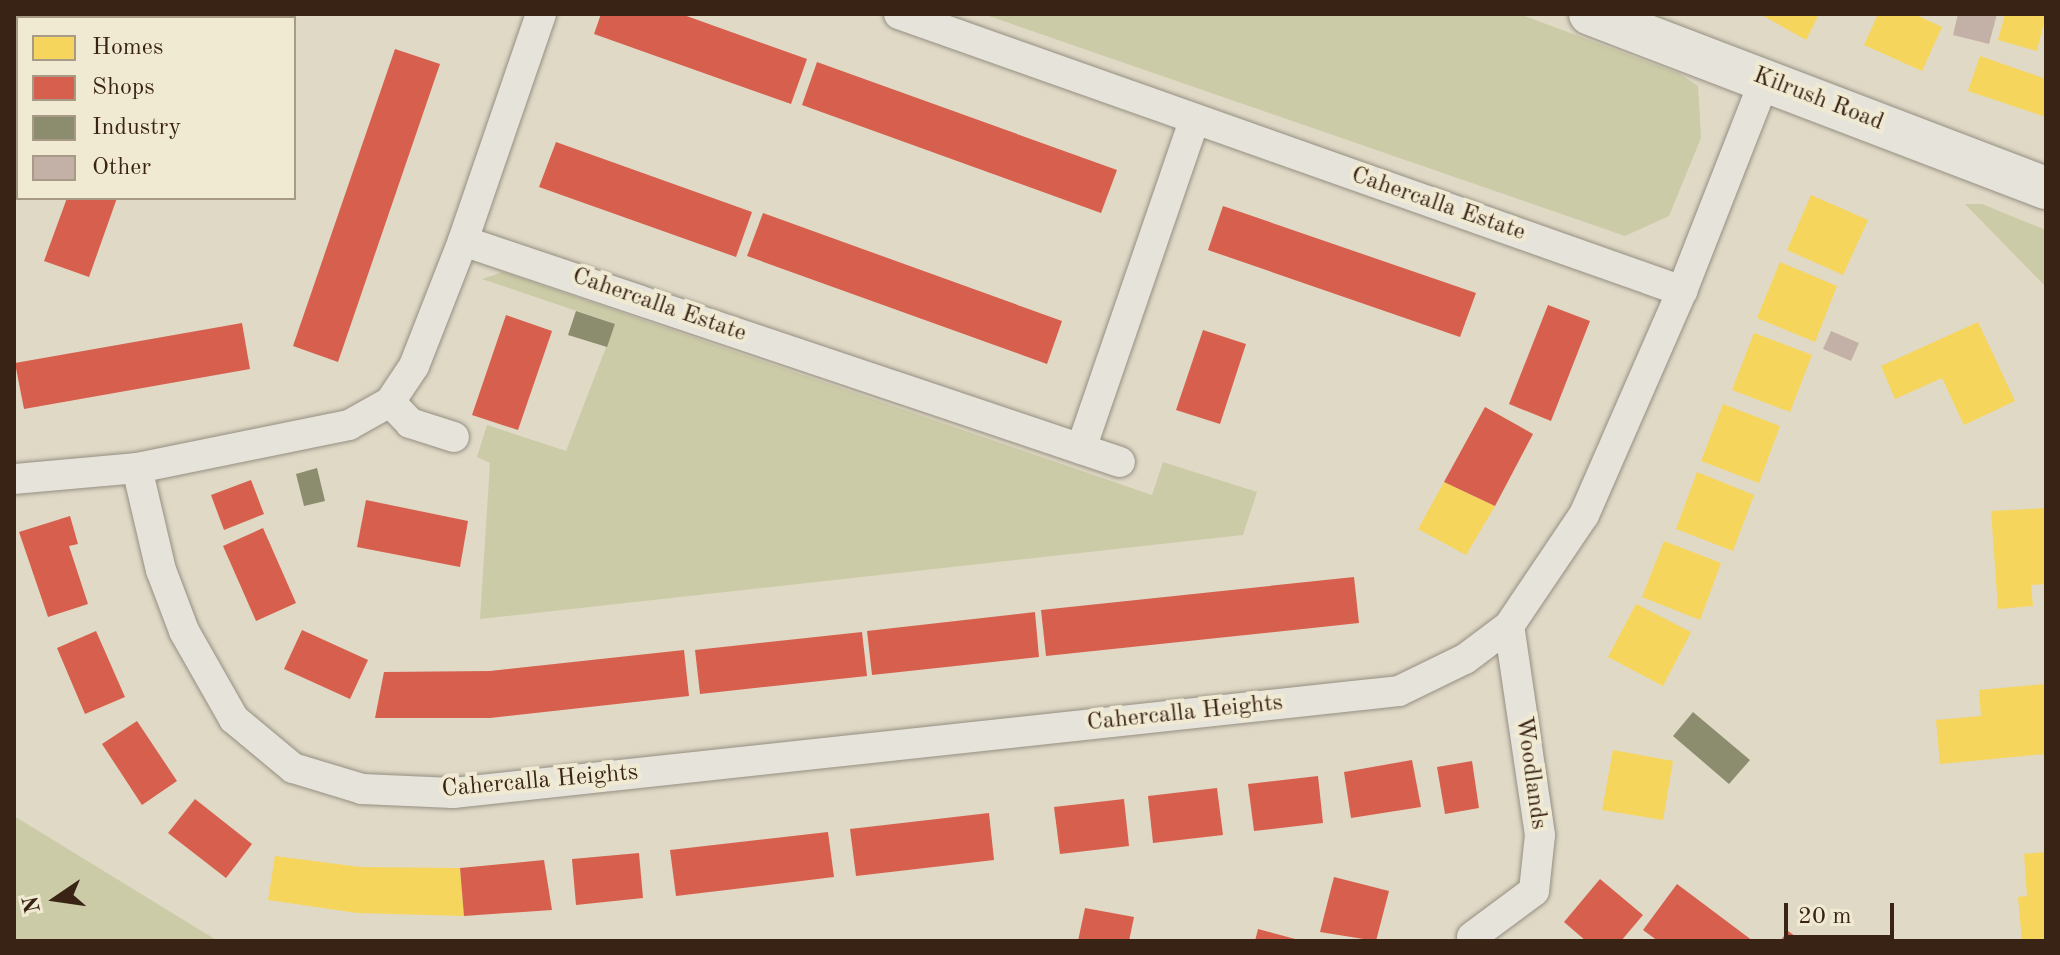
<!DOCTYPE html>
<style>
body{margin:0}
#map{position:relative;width:2060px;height:955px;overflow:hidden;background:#e0d9c6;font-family:"Old Standard TT",serif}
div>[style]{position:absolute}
.green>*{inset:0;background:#cccba7}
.homes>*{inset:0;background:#f6d55c}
.shops>*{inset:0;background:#d6604d}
.industry>*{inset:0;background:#8c8c6e}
.building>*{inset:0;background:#c3b1a7}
.roads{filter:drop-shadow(0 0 2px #958f82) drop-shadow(0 0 2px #958f82)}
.street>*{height:30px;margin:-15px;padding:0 15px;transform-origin:15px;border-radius:15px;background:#e6e3da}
.secondary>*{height:42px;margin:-21px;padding:0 21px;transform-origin:21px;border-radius:21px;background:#e6e3da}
span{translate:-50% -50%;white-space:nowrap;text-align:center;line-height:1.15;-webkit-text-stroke:8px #f1ead3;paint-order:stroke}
.street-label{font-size:24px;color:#392314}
.frame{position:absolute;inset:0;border:16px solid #392314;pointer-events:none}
.legend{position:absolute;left:16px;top:16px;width:280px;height:184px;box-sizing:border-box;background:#f1ead3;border:2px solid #a79a87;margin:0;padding:10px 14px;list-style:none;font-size:24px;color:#392314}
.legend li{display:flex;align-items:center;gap:16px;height:40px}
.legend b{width:40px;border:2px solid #a79a87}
.north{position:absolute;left:16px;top:859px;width:80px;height:80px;-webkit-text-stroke:6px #f1ead3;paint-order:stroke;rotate:257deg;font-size:22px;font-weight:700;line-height:32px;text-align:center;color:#392314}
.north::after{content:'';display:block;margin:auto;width:28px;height:36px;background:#392314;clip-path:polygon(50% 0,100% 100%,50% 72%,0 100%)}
.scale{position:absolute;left:1784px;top:903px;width:110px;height:36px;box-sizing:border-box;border:4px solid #392314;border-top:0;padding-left:10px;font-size:24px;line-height:28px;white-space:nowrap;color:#392314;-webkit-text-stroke:6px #f1ead3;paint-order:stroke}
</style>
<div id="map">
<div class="green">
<i style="clip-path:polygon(983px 14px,1519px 14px,1680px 74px,1698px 86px,1701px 138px,1669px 216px,1625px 236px)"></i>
<i style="clip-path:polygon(1965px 204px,1982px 204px,2046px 230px,2046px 287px)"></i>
<i style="clip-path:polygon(503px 272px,1152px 495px,1163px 462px,1257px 492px,1243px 535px,480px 619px,490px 463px,477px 457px,487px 425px,566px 451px,615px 324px,482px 279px)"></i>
<i style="clip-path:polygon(14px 816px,218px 941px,14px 941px)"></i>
</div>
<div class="homes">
<i style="clip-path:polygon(1760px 14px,1819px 14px,1806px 40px)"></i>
<i style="clip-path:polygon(1878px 14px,1914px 14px,1942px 27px,1922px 71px,1864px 45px)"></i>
<i style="clip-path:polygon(2005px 14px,2046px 14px,2037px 51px,1998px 40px)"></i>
<i style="clip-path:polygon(1980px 56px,2046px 79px,2046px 117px,1968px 91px)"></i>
<i style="clip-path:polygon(1811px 195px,1868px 220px,1843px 275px,1787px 250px)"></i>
<i style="clip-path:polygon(1780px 262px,1837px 286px,1815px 342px,1757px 318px)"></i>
<i style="clip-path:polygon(1978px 322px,2015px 401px,1964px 425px,1942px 378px,1895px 399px,1881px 366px)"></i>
<i style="clip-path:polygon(1754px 333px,1812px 355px,1790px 412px,1732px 390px)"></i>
<i style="clip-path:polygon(1723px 404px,1780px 426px,1759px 483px,1701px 461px)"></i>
<i style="clip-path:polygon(1697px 472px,1754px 495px,1733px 551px,1676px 529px)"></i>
<i style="clip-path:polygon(1444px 482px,1495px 506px,1466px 555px,1418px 529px)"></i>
<i style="clip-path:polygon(2046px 508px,2046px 584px,2031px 585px,2033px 606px,1998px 609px,1991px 511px)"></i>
<i style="clip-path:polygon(1664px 541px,1721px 563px,1700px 620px,1642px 597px)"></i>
<i style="clip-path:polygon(1636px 604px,1691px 632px,1663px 686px,1608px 657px)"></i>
<i style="clip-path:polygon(2046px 684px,2045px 754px,1940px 764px,1936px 720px,1981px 716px,1979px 690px)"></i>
<i style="clip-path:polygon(1613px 750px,1673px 761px,1663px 820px,1602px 810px)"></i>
<i style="clip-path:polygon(2046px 852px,2046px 941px,2022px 941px,2018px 897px,2027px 896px,2024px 854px)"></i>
<i style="clip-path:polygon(275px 856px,360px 867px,460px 868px,464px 916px,357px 913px,268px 900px)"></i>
</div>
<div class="shops">
<i style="clip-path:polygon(194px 14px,244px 14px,193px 18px)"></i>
<i style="clip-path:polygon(601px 14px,681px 14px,807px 59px,791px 104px,594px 34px)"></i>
<i style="clip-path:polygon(395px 49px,440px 64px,338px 362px,293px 346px)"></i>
<i style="clip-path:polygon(817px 62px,1117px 170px,1101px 213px,802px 105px)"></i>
<i style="clip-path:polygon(556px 142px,752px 212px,736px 257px,539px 187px)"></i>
<i style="clip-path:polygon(67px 198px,117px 198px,89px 277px,44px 261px)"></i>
<i style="clip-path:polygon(1223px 206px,1476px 293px,1460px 337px,1208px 250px)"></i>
<i style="clip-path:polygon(763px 213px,1062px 321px,1047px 364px,747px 256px)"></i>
<i style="clip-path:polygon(1548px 305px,1590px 321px,1551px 421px,1509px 404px)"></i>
<i style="clip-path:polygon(506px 315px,552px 331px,518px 430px,472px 415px)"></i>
<i style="clip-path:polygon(242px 323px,250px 369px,24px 409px,15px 363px)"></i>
<i style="clip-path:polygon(1203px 330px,1246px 344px,1220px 424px,1176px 410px)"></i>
<i style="clip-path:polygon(1485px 407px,1533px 434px,1495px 506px,1444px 482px)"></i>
<i style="clip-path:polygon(251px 480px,264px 514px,224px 530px,211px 495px)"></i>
<i style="clip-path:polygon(366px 500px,468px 521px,460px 567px,357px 547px)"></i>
<i style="clip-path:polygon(70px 516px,78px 544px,69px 546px,88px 604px,48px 617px,19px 532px)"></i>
<i style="clip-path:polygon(263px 528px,296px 603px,256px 621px,223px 546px)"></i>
<i style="clip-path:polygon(1354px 577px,1359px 623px,1046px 656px,1041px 610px)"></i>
<i style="clip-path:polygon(1035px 612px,1039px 657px,872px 675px,867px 631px)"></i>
<i style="clip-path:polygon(302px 630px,368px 660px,350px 699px,284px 669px)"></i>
<i style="clip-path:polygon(96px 631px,125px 697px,85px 714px,57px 648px)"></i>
<i style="clip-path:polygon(862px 632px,867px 676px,700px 694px,695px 650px)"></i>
<i style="clip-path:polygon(684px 650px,689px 696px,490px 718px,375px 718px,384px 672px,490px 671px)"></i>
<i style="clip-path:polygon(137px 721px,177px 781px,142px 805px,102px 744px)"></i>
<i style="clip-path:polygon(1412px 760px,1421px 807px,1351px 818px,1344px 772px)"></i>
<i style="clip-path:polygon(1472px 761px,1479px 808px,1445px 814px,1437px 767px)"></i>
<i style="clip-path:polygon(1318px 776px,1323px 823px,1254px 831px,1248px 784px)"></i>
<i style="clip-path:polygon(1217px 788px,1223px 835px,1153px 843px,1148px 796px)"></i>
<i style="clip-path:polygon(195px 799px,252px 844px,226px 878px,168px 833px)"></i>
<i style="clip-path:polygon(1124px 799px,1129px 846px,1060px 854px,1054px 807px)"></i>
<i style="clip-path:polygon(989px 813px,994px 860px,856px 876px,850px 829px)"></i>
<i style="clip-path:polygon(828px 832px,834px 877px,676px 896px,670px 850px)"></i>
<i style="clip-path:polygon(639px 853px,643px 898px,576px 905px,572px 859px)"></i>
<i style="clip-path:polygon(544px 860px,552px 910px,464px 916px,460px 868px)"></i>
<i style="clip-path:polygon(1334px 877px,1389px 891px,1376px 941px,1320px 932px)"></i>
<i style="clip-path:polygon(1600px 879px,1643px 915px,1621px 941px,1586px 941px,1564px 922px)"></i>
<i style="clip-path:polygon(1677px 884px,1753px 941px,1658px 941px,1643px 930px)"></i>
<i style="clip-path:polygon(1085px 908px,1134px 917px,1129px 941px,1078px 941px)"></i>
<i style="clip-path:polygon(1258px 929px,1299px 940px,1299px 941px,1255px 941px)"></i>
<i style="clip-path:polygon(1788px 931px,1802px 941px,1780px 941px)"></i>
</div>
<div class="industry">
<i style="clip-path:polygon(576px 311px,615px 324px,607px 347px,568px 335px)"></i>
<i style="clip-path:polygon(317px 468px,325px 501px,304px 506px,296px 474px)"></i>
<i style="clip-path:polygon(1693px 712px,1750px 760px,1729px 784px,1673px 736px)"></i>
</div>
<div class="building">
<i style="clip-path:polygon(1958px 14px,1997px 14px,1989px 44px,1953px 35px)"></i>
<i style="clip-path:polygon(1831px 331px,1859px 343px,1851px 361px,1823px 349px)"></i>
</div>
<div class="roads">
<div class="street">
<i style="left:541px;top:14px;width:240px;rotate:109deg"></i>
<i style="left:463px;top:241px;width:134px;rotate:111.4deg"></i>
<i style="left:414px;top:366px;width:43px;rotate:123.7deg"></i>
<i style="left:390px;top:402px;width:47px;rotate:150.7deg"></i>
<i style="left:349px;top:425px;width:216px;rotate:168.5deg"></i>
<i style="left:137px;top:468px;width:105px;rotate:76.8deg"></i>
<i style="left:161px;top:570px;width:65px;rotate:69.3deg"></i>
<i style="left:184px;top:631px;width:101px;rotate:60.4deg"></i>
<i style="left:234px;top:719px;width:77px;rotate:39.7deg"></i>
<i style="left:293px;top:768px;width:72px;rotate:16.9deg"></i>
<i style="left:362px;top:789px;width:91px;rotate:2.5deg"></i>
<i style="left:453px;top:793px;width:951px;rotate:-6.15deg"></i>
<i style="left:1399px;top:691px;width:73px;rotate:-25.9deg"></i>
<i style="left:1465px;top:659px;width:55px;rotate:-36.9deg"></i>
<i style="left:1509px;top:626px;width:134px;rotate:-56deg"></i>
<i style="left:1584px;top:515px;width:244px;rotate:-66.4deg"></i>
<i style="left:1682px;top:291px;width:228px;rotate:-68.6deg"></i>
<i style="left:899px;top:14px;width:831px;rotate:19.48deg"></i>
<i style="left:99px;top:18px;width:5px;rotate:-53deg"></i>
<i style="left:14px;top:146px;width:8px;rotate:-60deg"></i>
<i style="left:463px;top:241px;width:693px;rotate:18.59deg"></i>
<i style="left:390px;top:402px;width:29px;rotate:46deg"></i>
<i style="left:410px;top:423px;width:46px;rotate:17.7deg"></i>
<i style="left:1081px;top:449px;width:348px;rotate:-71deg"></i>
<i style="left:14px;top:479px;width:123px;rotate:-5.1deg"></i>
<i style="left:1472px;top:937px;width:77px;rotate:-36.6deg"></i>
<i style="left:1534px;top:891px;width:56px;rotate:-83.9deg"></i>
<i style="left:1540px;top:835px;width:211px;rotate:-98.4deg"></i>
</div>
<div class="secondary">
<i style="left:1590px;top:14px;width:488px;rotate:20.9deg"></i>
</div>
</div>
<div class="street-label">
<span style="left:1818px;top:100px;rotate:21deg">Kilrush Road</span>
<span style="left:1438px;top:205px;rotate:19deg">Cahercalla Estate</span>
<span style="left:659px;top:306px;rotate:19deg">Cahercalla Estate</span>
<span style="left:1185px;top:714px;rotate:-6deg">Cahercalla Heights</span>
<span style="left:1530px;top:773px;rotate:82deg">Woodlands</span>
<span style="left:540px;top:782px;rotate:-5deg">Cahercalla Heights</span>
</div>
<div class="frame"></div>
<ul class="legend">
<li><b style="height:22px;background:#f6d55c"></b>Homes</li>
<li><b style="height:22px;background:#d6604d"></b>Shops</li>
<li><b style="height:22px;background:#8c8c6e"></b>Industry</li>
<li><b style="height:22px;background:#c3b1a7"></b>Other</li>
</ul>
<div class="north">N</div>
<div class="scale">20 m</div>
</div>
